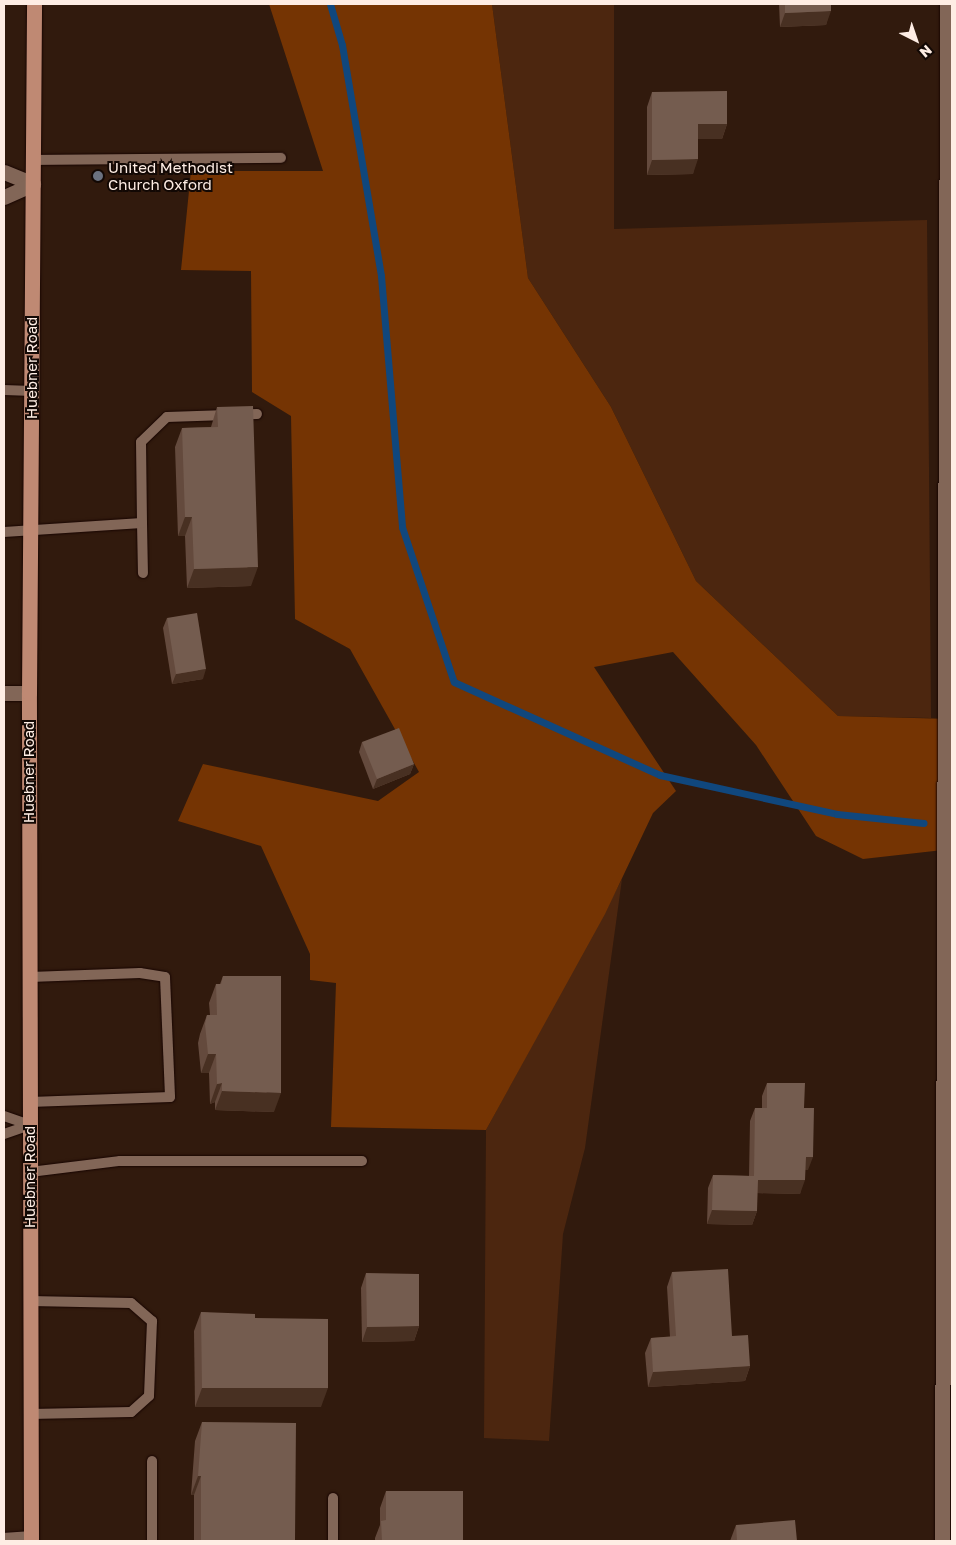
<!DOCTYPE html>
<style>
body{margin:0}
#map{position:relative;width:956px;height:1545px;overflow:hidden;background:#311a0d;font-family:"Golos Text",sans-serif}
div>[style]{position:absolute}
.green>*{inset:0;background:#4c260f}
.forest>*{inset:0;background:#753403}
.stream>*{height:7px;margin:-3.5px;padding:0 3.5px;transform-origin:3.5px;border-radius:3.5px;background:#10477d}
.roads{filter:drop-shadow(0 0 1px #180500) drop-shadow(0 0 1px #180500)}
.lane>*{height:10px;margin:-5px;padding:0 5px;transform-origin:5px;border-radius:5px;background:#826657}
.street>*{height:15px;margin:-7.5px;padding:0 7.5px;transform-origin:7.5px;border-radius:7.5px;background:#826657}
.secondary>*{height:15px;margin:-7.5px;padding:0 7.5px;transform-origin:7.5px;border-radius:7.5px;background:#826657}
.primary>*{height:15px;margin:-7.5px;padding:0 7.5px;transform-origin:7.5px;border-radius:7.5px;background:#bf8973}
.wall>*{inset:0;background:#644a3d}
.shaded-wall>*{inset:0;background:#483022}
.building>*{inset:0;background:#745c4f}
.dots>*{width:14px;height:14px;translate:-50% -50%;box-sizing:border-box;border:2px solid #120804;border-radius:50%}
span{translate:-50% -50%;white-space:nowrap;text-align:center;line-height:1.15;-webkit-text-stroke:4px #120804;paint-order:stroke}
.poi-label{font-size:15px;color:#feede4}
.left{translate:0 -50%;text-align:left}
.street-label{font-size:15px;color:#feede4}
.frame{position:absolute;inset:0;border:5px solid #feede4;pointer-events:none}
.north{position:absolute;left:891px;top:15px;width:50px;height:50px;-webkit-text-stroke:4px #120804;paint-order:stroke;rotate:139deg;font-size:14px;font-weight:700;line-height:20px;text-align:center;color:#feede4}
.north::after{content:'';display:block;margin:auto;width:18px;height:22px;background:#feede4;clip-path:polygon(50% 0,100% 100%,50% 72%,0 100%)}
</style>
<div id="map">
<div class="green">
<i style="clip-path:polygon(492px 4px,614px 4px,614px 229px,927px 220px,931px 718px,838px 716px,696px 581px,611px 407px,528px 278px)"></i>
<i style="clip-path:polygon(622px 879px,585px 1148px,563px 1234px,549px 1441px,484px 1438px,486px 1130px)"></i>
</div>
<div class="forest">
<i style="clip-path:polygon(269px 4px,492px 4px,528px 278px,611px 407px,696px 581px,838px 716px,952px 719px,952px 849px,863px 859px,816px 836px,756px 745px,673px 652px,594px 667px,676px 791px,653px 813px,605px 914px,486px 1130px,331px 1127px,336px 983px,310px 980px,310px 954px,261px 846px,178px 821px,203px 764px,378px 801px,419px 772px,350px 649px,295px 619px,291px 416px,252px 392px,251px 271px,181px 270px,191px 171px,323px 171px)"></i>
</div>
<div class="stream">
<i style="left:330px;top:4px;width:43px;rotate:73.7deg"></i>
<i style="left:342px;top:45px;width:234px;rotate:80.4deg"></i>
<i style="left:381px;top:276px;width:252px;rotate:85.2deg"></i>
<i style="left:402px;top:527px;width:163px;rotate:71.5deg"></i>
<i style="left:454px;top:682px;width:226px;rotate:24.3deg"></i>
<i style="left:660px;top:775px;width:181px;rotate:12.4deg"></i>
<i style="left:837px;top:814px;width:87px;rotate:5.9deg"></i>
</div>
<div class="roads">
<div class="lane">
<i style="left:33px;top:160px;width:248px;rotate:-0.5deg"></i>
<i style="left:4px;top:390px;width:28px;rotate:2deg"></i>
<i style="left:142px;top:523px;width:50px;rotate:88.9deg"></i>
<i style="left:4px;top:532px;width:138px;rotate:-3.7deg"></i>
<i style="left:142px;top:523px;width:81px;rotate:-90.7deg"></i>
<i style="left:141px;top:442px;width:36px;rotate:-44deg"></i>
<i style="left:167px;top:417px;width:90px;rotate:-1.9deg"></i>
<i style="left:30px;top:977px;width:110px;rotate:-2.1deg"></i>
<i style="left:140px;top:973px;width:25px;rotate:9deg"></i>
<i style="left:165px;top:977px;width:120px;rotate:87.6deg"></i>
<i style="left:170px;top:1097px;width:140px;rotate:178deg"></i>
<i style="left:4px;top:1116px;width:28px;rotate:19deg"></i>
<i style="left:4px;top:1134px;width:28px;rotate:-19deg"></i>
<i style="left:30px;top:1172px;width:91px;rotate:-7deg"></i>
<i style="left:120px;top:1161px;width:242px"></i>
<i style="left:30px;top:1301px;width:101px;rotate:1.1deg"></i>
<i style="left:131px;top:1303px;width:28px;rotate:41deg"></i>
<i style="left:152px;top:1321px;width:75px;rotate:92.3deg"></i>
<i style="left:149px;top:1396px;width:24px;rotate:138deg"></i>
<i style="left:131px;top:1412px;width:101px;rotate:178.9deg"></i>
<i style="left:152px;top:1461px;width:80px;rotate:90deg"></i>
<i style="left:333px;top:1498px;width:43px;rotate:90deg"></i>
<i style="left:4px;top:1538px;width:27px;rotate:-4deg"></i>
</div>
<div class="street">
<i style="left:4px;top:693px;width:25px"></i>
<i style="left:942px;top:1541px;width:1537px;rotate:-89.81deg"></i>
</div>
<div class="secondary">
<i style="left:4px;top:172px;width:31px;rotate:22deg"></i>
<i style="left:4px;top:197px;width:32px;rotate:-24deg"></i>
</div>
<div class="primary">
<i style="left:31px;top:1541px;width:848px;rotate:-90.14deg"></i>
<i style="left:29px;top:693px;width:689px;rotate:-89.58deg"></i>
</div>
</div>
<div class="wall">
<i style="clip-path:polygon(779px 4px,836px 4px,836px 5px,831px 5px,826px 25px,780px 27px)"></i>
<i style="clip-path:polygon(652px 92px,727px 124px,722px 139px,698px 139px,693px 174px,647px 175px,647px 107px)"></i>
<i style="clip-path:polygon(217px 407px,251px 586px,187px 588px,185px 536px,178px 536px,175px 447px,182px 428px,211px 427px)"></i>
<i style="clip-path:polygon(167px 618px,203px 679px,172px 684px,163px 628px)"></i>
<i style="clip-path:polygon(362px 742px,414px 764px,410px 774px,373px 789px,359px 752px)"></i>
<i style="clip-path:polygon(223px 976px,274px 1112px,215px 1110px,215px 1102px,210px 1104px,209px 1073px,201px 1073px,198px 1043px,200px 1034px,207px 1015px,210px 1015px,209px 1003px,216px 984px,220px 984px)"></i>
<i style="clip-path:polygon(767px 1083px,804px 1108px,808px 1170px,805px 1170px,800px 1194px,757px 1193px,757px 1211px,752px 1225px,707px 1224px,708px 1188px,713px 1175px,749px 1176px,750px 1121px,755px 1108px,762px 1108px,762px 1096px)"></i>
<i style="clip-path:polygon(672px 1272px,732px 1336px,750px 1366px,745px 1381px,648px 1387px,645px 1353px,651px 1338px,670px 1337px,667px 1287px)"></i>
<i style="clip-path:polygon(366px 1273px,419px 1326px,414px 1341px,362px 1342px,361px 1288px)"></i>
<i style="clip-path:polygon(201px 1312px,255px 1318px,321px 1407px,195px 1407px,194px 1331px)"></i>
<i style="clip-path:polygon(202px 1422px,295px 1541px,194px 1541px,194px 1495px,191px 1495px,195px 1441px)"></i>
<i style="clip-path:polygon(386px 1491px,463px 1541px,375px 1541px,375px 1538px,380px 1525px,380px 1508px)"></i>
<i style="clip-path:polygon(736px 1525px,797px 1541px,730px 1541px)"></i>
</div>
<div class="shaded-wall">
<i style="clip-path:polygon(831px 11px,826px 25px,780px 27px,785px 13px)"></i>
<i style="clip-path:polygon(698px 124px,727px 124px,722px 139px,693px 139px)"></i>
<i style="clip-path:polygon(698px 159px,693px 174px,647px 175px,652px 160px)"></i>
<i style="clip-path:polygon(185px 517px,192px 517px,185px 536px,178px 536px)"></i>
<i style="clip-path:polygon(258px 567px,251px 586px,187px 588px,194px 569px)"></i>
<i style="clip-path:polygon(206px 669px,203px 679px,172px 684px,176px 674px)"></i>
<i style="clip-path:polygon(414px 764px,410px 774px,373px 789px,377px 779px)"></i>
<i style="clip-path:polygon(208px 1054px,216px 1054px,209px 1073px,201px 1073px)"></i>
<i style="clip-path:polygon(222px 1083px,215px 1102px,210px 1104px,217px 1084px)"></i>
<i style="clip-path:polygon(222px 1091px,281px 1093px,274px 1112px,215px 1110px)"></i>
<i style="clip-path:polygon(806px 1157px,813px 1157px,808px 1170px,801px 1170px)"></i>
<i style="clip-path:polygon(758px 1180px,805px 1180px,800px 1194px,753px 1193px)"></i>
<i style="clip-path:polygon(712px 1210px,757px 1211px,752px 1225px,707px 1224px)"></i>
<i style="clip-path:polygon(419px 1326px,414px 1341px,362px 1342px,367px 1327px)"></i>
<i style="clip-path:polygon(750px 1366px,745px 1381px,648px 1387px,653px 1372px)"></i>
<i style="clip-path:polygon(202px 1388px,328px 1388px,321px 1407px,195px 1407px)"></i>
<i style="clip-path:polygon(198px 1476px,201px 1476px,194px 1495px,191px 1495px)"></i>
</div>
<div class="building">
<i style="clip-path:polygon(785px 4px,831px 4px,831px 11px,785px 13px)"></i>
<i style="clip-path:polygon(727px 91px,727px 124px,698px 124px,698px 159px,652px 160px,652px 92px)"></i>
<i style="clip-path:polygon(253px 406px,258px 567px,194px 569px,192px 517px,185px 517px,182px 428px,218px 427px,217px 407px)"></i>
<i style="clip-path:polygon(197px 613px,206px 669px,176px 674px,167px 618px)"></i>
<i style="clip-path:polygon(399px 728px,414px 764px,377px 779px,362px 742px)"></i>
<i style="clip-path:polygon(223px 976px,281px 976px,281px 1093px,222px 1091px,222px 1083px,217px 1084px,216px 1054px,208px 1054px,205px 1024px,207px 1015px,217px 1015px,216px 984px,221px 984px)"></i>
<i style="clip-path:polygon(767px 1083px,805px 1083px,804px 1108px,814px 1108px,813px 1157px,806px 1157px,805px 1180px,758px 1180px,757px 1211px,712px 1210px,713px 1175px,754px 1176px,755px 1108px,767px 1108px)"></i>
<i style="clip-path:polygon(728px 1269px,732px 1336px,748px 1335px,750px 1366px,653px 1372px,651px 1338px,676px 1336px,672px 1272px)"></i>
<i style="clip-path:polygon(366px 1273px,419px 1274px,419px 1326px,367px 1327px)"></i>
<i style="clip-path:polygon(201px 1312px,255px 1314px,255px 1318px,328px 1319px,328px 1388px,202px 1388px)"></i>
<i style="clip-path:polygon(202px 1422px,296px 1423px,295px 1541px,201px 1541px,201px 1476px,198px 1476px)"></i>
<i style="clip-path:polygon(386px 1491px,463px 1491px,463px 1541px,382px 1541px,381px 1521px,386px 1520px)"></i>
<i style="clip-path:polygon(795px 1520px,797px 1541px,737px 1541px,736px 1525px)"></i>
</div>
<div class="dots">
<i style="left:98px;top:176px;background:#6b7280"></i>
</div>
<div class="poi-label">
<span class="left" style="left:108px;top:176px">United Methodist<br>Church Oxford</span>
</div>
<div class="street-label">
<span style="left:32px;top:368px;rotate:-90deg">Huebner Road</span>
<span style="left:29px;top:772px;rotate:-90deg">Huebner Road</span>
<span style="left:30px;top:1177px;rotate:-90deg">Huebner Road</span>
</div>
<div class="frame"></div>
<div class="north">N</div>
</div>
